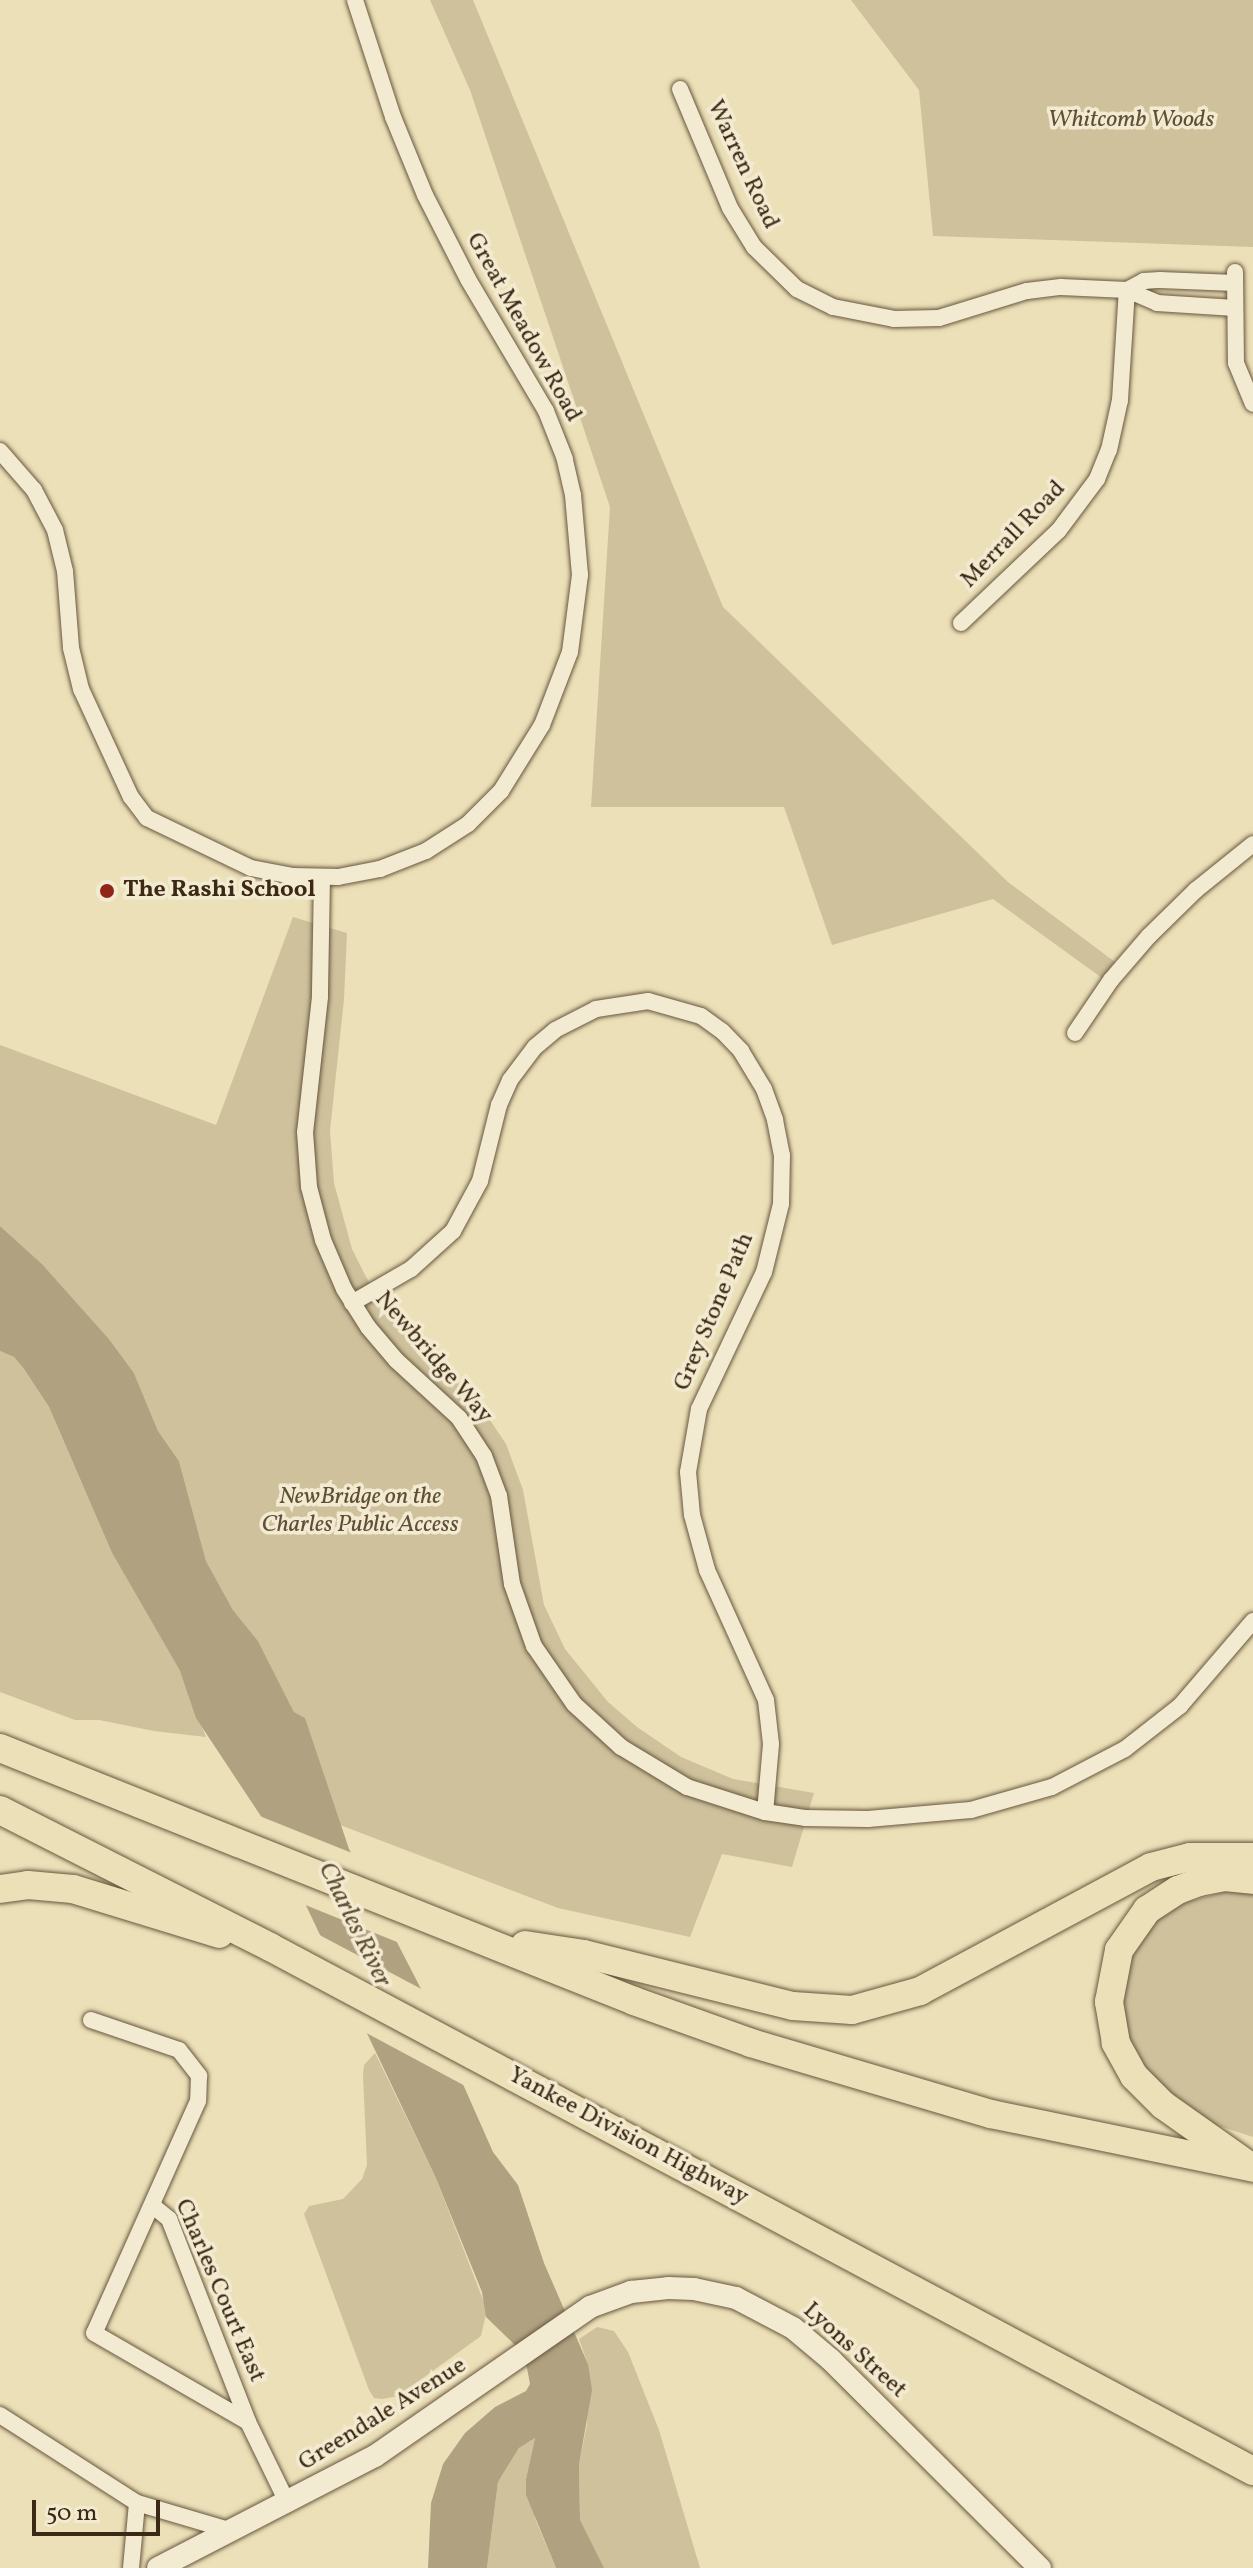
<!DOCTYPE html>
<style>
body{margin:0}
#map{position:relative;width:1253px;height:2568px;overflow:hidden;background:#ece0b8;font-family:Vollkorn,serif}
div>[style]{position:absolute}
.green>*{inset:0;background:#cec19c}
.water>*{inset:0;background:#b0a281}
.pier>*{inset:0;background:#ece0b8}
.roads{filter:drop-shadow(0 0 2px #68573e) drop-shadow(0 0 2px #68573e)}
.street>*{height:16px;margin:-8px;padding:0 8px;transform-origin:8px;border-radius:8px;background:#f3ebd1}
.secondary>*{height:22px;margin:-11px;padding:0 11px;transform-origin:11px;border-radius:11px;background:#f3ebd1}
.highway>*{height:28px;margin:-14px;padding:0 14px;transform-origin:14px;border-radius:14px;background:#ece0b8}
.dots>*{width:22px;height:22px;translate:-50% -50%;box-sizing:border-box;border:4px solid #f3ebd1;border-radius:50%}
span{translate:-50% -50%;white-space:nowrap;text-align:center;line-height:1.15;-webkit-text-stroke:7px #f3ebd1;paint-order:stroke}
.park-label{font-size:24px;color:#604f37;font-style:italic}
.street-label{font-size:24px;color:#3c2915}
.poi-label{font-size:24px;color:#3c2915;font-weight:700}
.left{translate:0 -50%;text-align:left}
.water-label{font-size:26px;color:#5f4d35;font-style:italic}
.scale{position:absolute;left:32px;top:2500px;width:128px;height:36px;box-sizing:border-box;border:4px solid #3c2915;border-top:0;padding-left:10px;font-size:24px;line-height:28px;white-space:nowrap;color:#3c2915;-webkit-text-stroke:6px #f3ebd1;paint-order:stroke}
</style>
<div id="map">
<div class="green">
<i style="clip-path:polygon(430px 0,473px 0,723px 607px,1008px 882px,1115px 962px,1102px 978px,993px 899px,832px 945px,784px 807px,591px 807px,610px 507px,470px 90px)"></i>
<i style="clip-path:polygon(851px 0,1253px 0,1253px 247px,933px 236px,919px 90px)"></i>
<i style="clip-path:polygon(293px 917px,347px 933px,344px 999px,330px 1131px,334px 1183px,352px 1249px,366px 1277px,395px 1322px,478px 1402px,506px 1444px,523px 1490px,544px 1605px,565px 1649px,608px 1702px,637px 1727px,681px 1757px,733px 1779px,814px 1793px,792px 1867px,722px 1854px,690px 1937px,558px 1908px,340px 1825px,302px 1718px,294px 1712px,258px 1641px,233px 1610px,206px 1561px,179px 1461px,158px 1431px,134px 1373px,109px 1339px,42px 1264px,0 1226px,0 1045px,216px 1125px)"></i>
<i style="clip-path:polygon(0 1351px,14px 1357px,24px 1369px,49px 1407px,112px 1553px,180px 1671px,206px 1737px,154px 1731px,99px 1720px,75px 1720px,0 1692px)"></i>
<i style="clip-path:polygon(1235px 1889px,1253px 1891px,1253px 2137px,1201px 2120px,1144px 2073px,1125px 2040px,1119px 2004px,1124px 1971px,1151px 1924px,1176px 1905px)"></i>
<i style="clip-path:polygon(375px 2053px,435px 2176px,487px 2310px,481px 2336px,398px 2396px,382px 2399px,374px 2398px,369px 2390px,304px 2214px,309px 2206px,343px 2199px,362px 2179px,367px 2165px,363px 2075px,364px 2065px)"></i>
<i style="clip-path:polygon(597px 2327px,614px 2331px,628px 2352px,659px 2430px,700px 2568px,604px 2568px,590px 2546px,580px 2520px,579px 2465px,587px 2424px,588px 2364px,579px 2339px)"></i>
<i style="clip-path:polygon(535px 2438px,526px 2479px,536px 2521px,556px 2568px,487px 2568px,498px 2482px,519px 2448px)"></i>
</div>
<div class="water">
<i style="clip-path:polygon(0 1226px,42px 1264px,109px 1339px,134px 1373px,158px 1431px,179px 1461px,206px 1561px,233px 1610px,258px 1641px,294px 1712px,305px 1718px,349px 1849px,420px 1987px,493px 2152px,518px 2185px,544px 2263px,588px 2364px,592px 2390px,579px 2465px,580px 2520px,604px 2568px,556px 2568px,526px 2495px,526px 2479px,535px 2438px,519px 2448px,498px 2482px,487px 2568px,428px 2568px,431px 2503px,443px 2464px,465px 2433px,495px 2407px,526px 2391px,530px 2384px,527px 2368px,517px 2347px,486px 2317px,482px 2292px,435px 2176px,270px 1830px,196px 1718px,180px 1671px,112px 1553px,49px 1407px,24px 1369px,14px 1357px,0 1351px)"></i>
</div>
<div class="pier">
<i style="clip-path:polygon(257px 1815px,357px 1855px,385px 1903px,402px 1944px,298px 1902px)"></i>
<i style="clip-path:polygon(310px 1930px,427px 1992px,469px 2088px,359px 2029px)"></i>
</div>
<div class="roads">
<div class="street">
<i style="left:680px;top:89px;width:129px;rotate:67.2deg"></i>
<i style="left:730px;top:208px;width:46px;rotate:58.4deg"></i>
<i style="left:754px;top:247px;width:60px;rotate:44.3deg"></i>
<i style="left:797px;top:289px;width:40px;rotate:26.6deg"></i>
<i style="left:833px;top:307px;width:62px;rotate:11.1deg"></i>
<i style="left:894px;top:319px;width:45px;rotate:-1.3deg"></i>
<i style="left:939px;top:318px;width:92px;rotate:-17.1deg"></i>
<i style="left:1027px;top:291px;width:34px;rotate:-7deg"></i>
<i style="left:1061px;top:287px;width:66px;rotate:2.6deg"></i>
<i style="left:1127px;top:290px;width:33px;rotate:23deg"></i>
<i style="left:1157px;top:303px;width:78px;rotate:3.7deg"></i>
<i style="left:1235px;top:272px;width:91px;rotate:89.4deg"></i>
<i style="left:1236px;top:363px;width:44px;rotate:67.5deg"></i>
<i style="left:1127px;top:290px;width:19px;rotate:-28deg"></i>
<i style="left:1144px;top:281px;width:16px;rotate:-4deg"></i>
<i style="left:1160px;top:280px;width:75px;rotate:2.3deg"></i>
<i style="left:0;top:451px;width:52px;rotate:48.9deg"></i>
<i style="left:34px;top:490px;width:45px;rotate:62.3deg"></i>
<i style="left:55px;top:530px;width:42px;rotate:76.3deg"></i>
<i style="left:65px;top:571px;width:77px;rotate:85.5deg"></i>
<i style="left:71px;top:648px;width:42px;rotate:76.3deg"></i>
<i style="left:81px;top:689px;width:119px;rotate:65.2deg"></i>
<i style="left:131px;top:797px;width:26px;rotate:53deg"></i>
<i style="left:147px;top:818px;width:115px;rotate:25.7deg"></i>
<i style="left:251px;top:868px;width:43px;rotate:10.8deg"></i>
<i style="left:293px;top:876px;width:45px;rotate:1.3deg"></i>
<i style="left:338px;top:877px;width:43px;rotate:-10.8deg"></i>
<i style="left:380px;top:869px;width:49px;rotate:-21.4deg"></i>
<i style="left:426px;top:851px;width:50px;rotate:-32.7deg"></i>
<i style="left:468px;top:824px;width:47px;rotate:-45deg"></i>
<i style="left:501px;top:791px;width:78px;rotate:-58.2deg"></i>
<i style="left:542px;top:725px;width:78px;rotate:-69deg"></i>
<i style="left:570px;top:652px;width:78px;rotate:-82.6deg"></i>
<i style="left:580px;top:575px;width:80px;rotate:-95deg"></i>
<i style="left:573px;top:495px;width:37px;rotate:-103deg"></i>
<i style="left:565px;top:459px;width:52px;rotate:-111.6deg"></i>
<i style="left:546px;top:411px;width:153px;rotate:-120.6deg"></i>
<i style="left:468px;top:279px;width:94px;rotate:-117.1deg"></i>
<i style="left:425px;top:195px;width:84px;rotate:-112.3deg"></i>
<i style="left:393px;top:117px;width:123px;rotate:-108deg"></i>
<i style="left:961px;top:623px;width:135px;rotate:-43.5deg"></i>
<i style="left:1059px;top:530px;width:64px;rotate:-53.3deg"></i>
<i style="left:1097px;top:479px;width:31px;rotate:-68deg"></i>
<i style="left:1109px;top:450px;width:51px;rotate:-77.6deg"></i>
<i style="left:1120px;top:400px;width:110px;rotate:-86.4deg"></i>
<i style="left:322px;top:877px;width:120px;rotate:91deg"></i>
<i style="left:320px;top:997px;width:136px;rotate:96.3deg"></i>
<i style="left:305px;top:1132px;width:55px;rotate:85.8deg"></i>
<i style="left:309px;top:1187px;width:55px;rotate:75.2deg"></i>
<i style="left:323px;top:1240px;width:53px;rotate:66.8deg"></i>
<i style="left:344px;top:1289px;width:45px;rotate:57.7deg"></i>
<i style="left:368px;top:1327px;width:43px;rotate:49.7deg"></i>
<i style="left:396px;top:1360px;width:86px;rotate:42.6deg"></i>
<i style="left:459px;top:1418px;width:45px;rotate:56.7deg"></i>
<i style="left:484px;top:1456px;width:43px;rotate:69.4deg"></i>
<i style="left:499px;top:1496px;width:89px;rotate:81.6deg"></i>
<i style="left:512px;top:1584px;width:66px;rotate:70.5deg"></i>
<i style="left:534px;top:1646px;width:70px;rotate:55.4deg"></i>
<i style="left:574px;top:1704px;width:64px;rotate:42.5deg"></i>
<i style="left:621px;top:1747px;width:77px;rotate:31.2deg"></i>
<i style="left:687px;top:1787px;width:82px;rotate:17.8deg"></i>
<i style="left:765px;top:1812px;width:40px;rotate:8.5deg"></i>
<i style="left:805px;top:1818px;width:63px;rotate:0.9deg"></i>
<i style="left:868px;top:1819px;width:103px;rotate:-5deg"></i>
<i style="left:971px;top:1810px;width:84px;rotate:-15.9deg"></i>
<i style="left:1052px;top:1787px;width:82px;rotate:-27.5deg"></i>
<i style="left:1125px;top:1749px;width:70px;rotate:-38deg"></i>
<i style="left:1180px;top:1706px;width:112px;rotate:-49.3deg"></i>
<i style="left:1075px;top:1033px;width:64px;rotate:-55.8deg"></i>
<i style="left:1111px;top:980px;width:58px;rotate:-49.2deg"></i>
<i style="left:1149px;top:936px;width:66px;rotate:-44.4deg"></i>
<i style="left:1196px;top:890px;width:73px;rotate:-38.9deg"></i>
<i style="left:352px;top:1303px;width:68px;rotate:-30deg"></i>
<i style="left:411px;top:1269px;width:57px;rotate:-42.1deg"></i>
<i style="left:453px;top:1231px;width:57px;rotate:-61.6deg"></i>
<i style="left:480px;top:1181px;width:78px;rotate:-76deg"></i>
<i style="left:499px;top:1105px;width:27px;rotate:-66deg"></i>
<i style="left:510px;top:1080px;width:41px;rotate:-52.9deg"></i>
<i style="left:535px;top:1047px;width:26px;rotate:-40deg"></i>
<i style="left:555px;top:1030px;width:46px;rotate:-27.1deg"></i>
<i style="left:596px;top:1009px;width:53px;rotate:-8.7deg"></i>
<i style="left:648px;top:1001px;width:55px;rotate:15.8deg"></i>
<i style="left:701px;top:1016px;width:26px;rotate:36deg"></i>
<i style="left:722px;top:1031px;width:28px;rotate:46deg"></i>
<i style="left:741px;top:1051px;width:44px;rotate:58.8deg"></i>
<i style="left:764px;top:1089px;width:33px;rotate:70deg"></i>
<i style="left:775px;top:1120px;width:36px;rotate:79deg"></i>
<i style="left:782px;top:1155px;width:49px;rotate:91.2deg"></i>
<i style="left:781px;top:1204px;width:70px;rotate:104deg"></i>
<i style="left:764px;top:1272px;width:152px;rotate:115.4deg"></i>
<i style="left:699px;top:1409px;width:64px;rotate:99.9deg"></i>
<i style="left:688px;top:1472px;width:43px;rotate:84.7deg"></i>
<i style="left:692px;top:1515px;width:57px;rotate:74.7deg"></i>
<i style="left:707px;top:1570px;width:143px;rotate:65.6deg"></i>
<i style="left:766px;top:1700px;width:44px;rotate:83.5deg"></i>
<i style="left:771px;top:1744px;width:68px;rotate:95deg"></i>
<i style="left:91px;top:2020px;width:93px;rotate:18.8deg"></i>
<i style="left:179px;top:2050px;width:33px;rotate:52deg"></i>
<i style="left:199px;top:2076px;width:25px;rotate:92deg"></i>
<i style="left:198px;top:2101px;width:254px;rotate:114.1deg"></i>
<i style="left:94px;top:2333px;width:178px;rotate:30deg"></i>
<i style="left:153px;top:2206px;width:21px;rotate:39deg"></i>
<i style="left:169px;top:2219px;width:218px;rotate:68.7deg"></i>
<i style="left:248px;top:2422px;width:91px;rotate:64deg"></i>
<i style="left:0;top:2415px;width:163px;rotate:32.7deg"></i>
<i style="left:137px;top:2503px;width:99px;rotate:16.4deg"></i>
<i style="left:131px;top:2568px;width:65px;rotate:-84.7deg"></i>
</div>
<div class="secondary">
<i style="left:158px;top:2568px;width:244px;rotate:-27.3deg"></i>
<i style="left:375px;top:2456px;width:262px;rotate:-34.7deg"></i>
<i style="left:590px;top:2307px;width:44px;rotate:-20.1deg"></i>
<i style="left:631px;top:2292px;width:37px;rotate:-6deg"></i>
<i style="left:668px;top:2288px;width:26px;rotate:2deg"></i>
<i style="left:694px;top:2289px;width:43px;rotate:12.1deg"></i>
<i style="left:736px;top:2298px;width:64px;rotate:27.8deg"></i>
<i style="left:793px;top:2328px;width:50px;rotate:40.1deg"></i>
<i style="left:831px;top:2360px;width:295px;rotate:44.9deg"></i>
</div>
<div class="highway">
<i style="left:0;top:1748px;width:683px;rotate:21.75deg"></i>
<i style="left:634px;top:2001px;width:124px;rotate:19.7deg"></i>
<i style="left:751px;top:2043px;width:250px;rotate:16.5deg"></i>
<i style="left:991px;top:2114px;width:268px;rotate:11.6deg"></i>
<i style="left:0;top:1810px;width:303px;rotate:26.9deg"></i>
<i style="left:270px;top:1947px;width:1114px;rotate:28.06deg"></i>
<i style="left:0;top:1889px;width:28px;rotate:-8deg"></i>
<i style="left:28px;top:1885px;width:45px;rotate:5.1deg"></i>
<i style="left:73px;top:1889px;width:153px;rotate:17.1deg"></i>
<i style="left:525px;top:1945px;width:60px;rotate:8.7deg"></i>
<i style="left:584px;top:1954px;width:215px;rotate:14deg"></i>
<i style="left:793px;top:2006px;width:59px;rotate:3.9deg"></i>
<i style="left:852px;top:2010px;width:71px;rotate:-15.6deg"></i>
<i style="left:920px;top:1991px;width:262px;rotate:-28.2deg"></i>
<i style="left:1151px;top:1867px;width:40px;rotate:-14.4deg"></i>
<i style="left:1190px;top:1857px;width:63px"></i>
<i style="left:1245px;top:2163px;width:100px;rotate:-144.7deg"></i>
<i style="left:1163px;top:2105px;width:41px;rotate:-135deg"></i>
<i style="left:1134px;top:2076px;width:38px;rotate:-119deg"></i>
<i style="left:1116px;top:2043px;width:42px;rotate:-99.7deg"></i>
<i style="left:1109px;top:2002px;width:53px;rotate:-79.1deg"></i>
<i style="left:1119px;top:1950px;width:49px;rotate:-55deg"></i>
<i style="left:1147px;top:1910px;width:37px;rotate:-33deg"></i>
<i style="left:1178px;top:1890px;width:22px;rotate:-21deg"></i>
<i style="left:1199px;top:1882px;width:26px;rotate:-11deg"></i>
<i style="left:1225px;top:1877px;width:28px;rotate:6deg"></i>
</div>
</div>
<div class="dots">
<i style="left:107px;top:891px;background:#8f2418"></i>
</div>
<div class="park-label">
<span style="left:1131px;top:121px">Whitcomb Woods</span>
<span style="left:360px;top:1512px">NewBridge on the<br>Charles Public Access</span>
</div>
<div class="street-label">
<span style="left:742px;top:165px;rotate:65deg">Warren Road</span>
<span style="left:523px;top:328px;rotate:61deg">Great Meadow Road</span>
<span style="left:1014px;top:535px;rotate:-46deg">Merrall Road</span>
<span style="left:715px;top:1312px;rotate:-67deg">Grey Stone Path</span>
<span style="left:433px;top:1358px;rotate:49deg">Newbridge Way</span>
<span style="left:628px;top:2137px;rotate:28deg">Yankee Division Highway</span>
<span style="left:219px;top:2291px;rotate:67deg">Charles Court East</span>
<span style="left:854px;top:2351px;rotate:42deg">Lyons Street</span>
<span style="left:383px;top:2415px;rotate:-32deg">Greendale Avenue</span>
</div>
<div class="poi-label">
<span class="left" style="left:123px;top:891px">The Rashi School</span>
</div>
<div class="water-label">
<span style="left:354px;top:1925px;rotate:64deg">Charles River</span>
</div>
<div class="scale">50 m</div>
</div>
